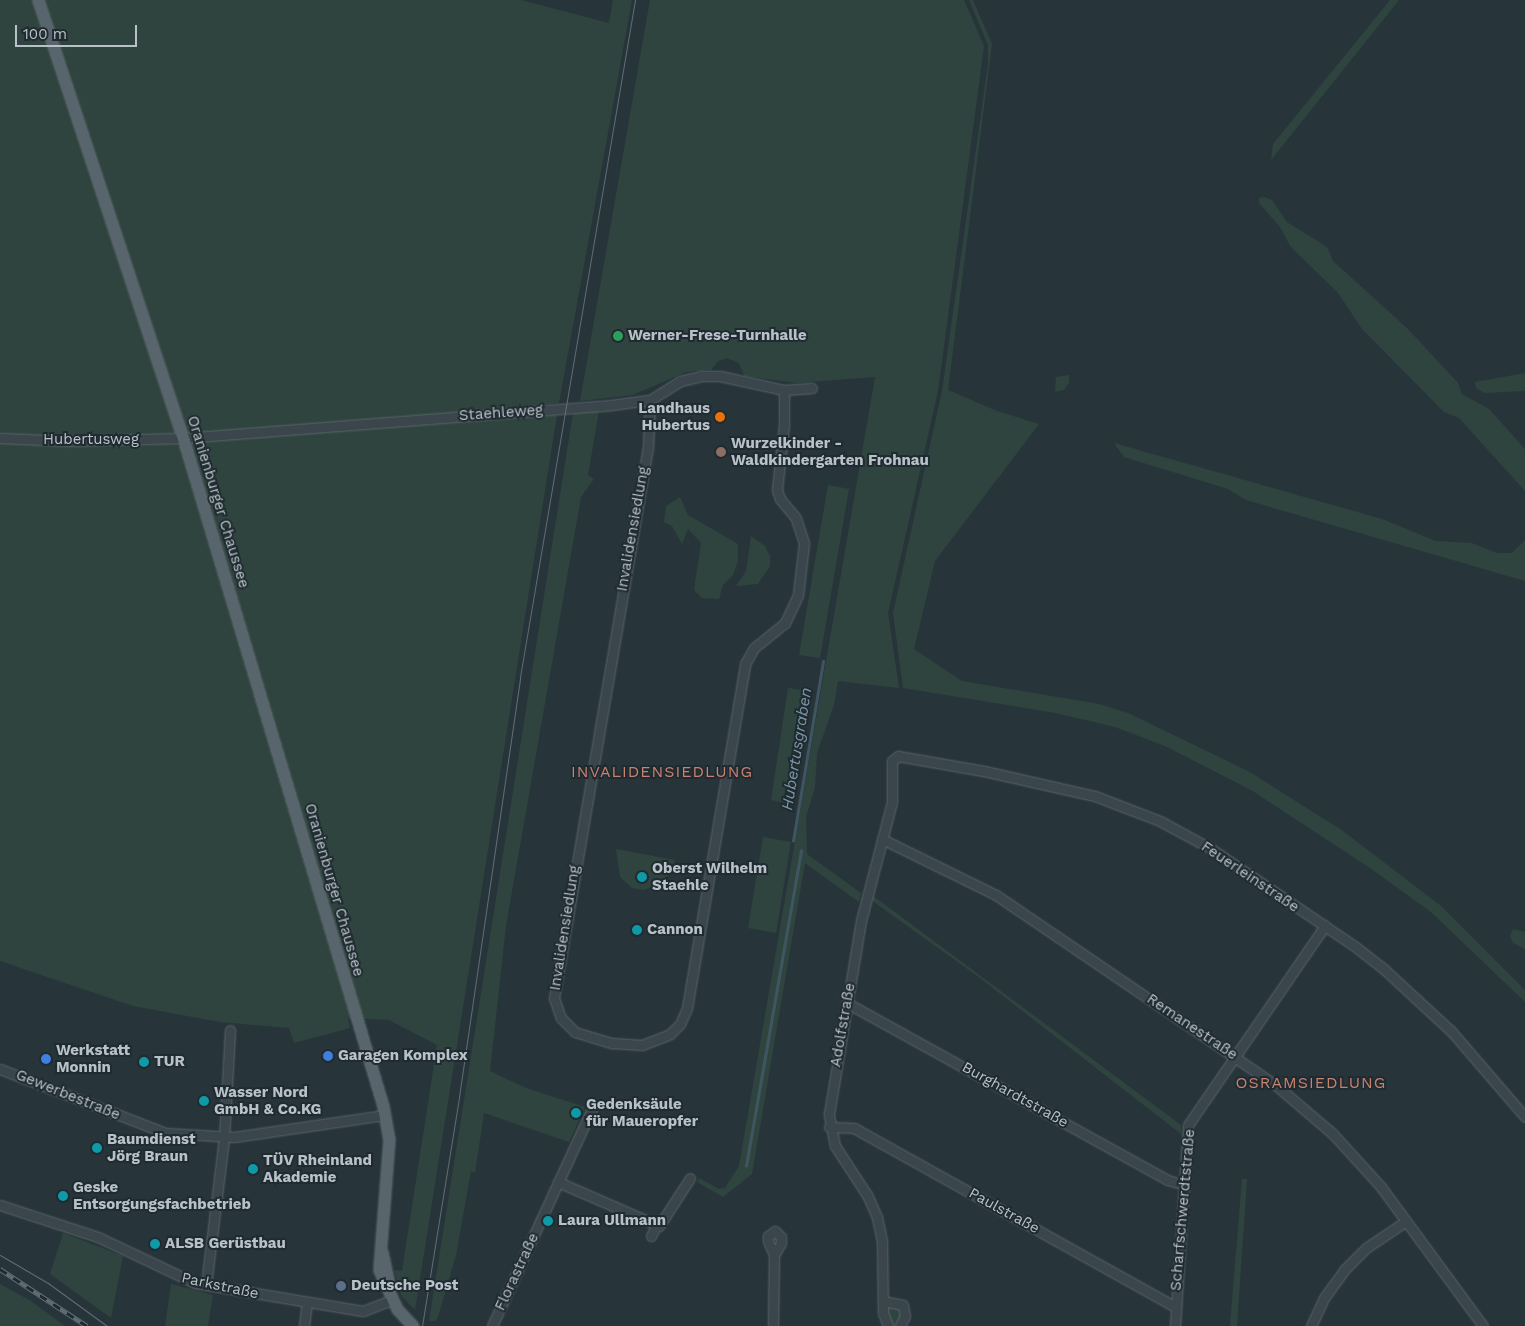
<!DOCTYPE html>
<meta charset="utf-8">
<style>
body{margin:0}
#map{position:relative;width:1525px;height:1326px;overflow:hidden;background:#27353b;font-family:"Work Sans",sans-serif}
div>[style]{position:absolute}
.green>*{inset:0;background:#2f443e}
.stream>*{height:2.5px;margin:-1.25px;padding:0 1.25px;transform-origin:1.25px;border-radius:1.25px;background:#3f5662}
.roads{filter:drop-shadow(0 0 1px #59646a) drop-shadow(0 0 1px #59646a)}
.minor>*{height:9px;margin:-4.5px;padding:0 4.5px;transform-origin:4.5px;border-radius:4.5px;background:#3b464c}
.major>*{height:11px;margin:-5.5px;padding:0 5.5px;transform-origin:5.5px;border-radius:5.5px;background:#59656c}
.tram>*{height:1px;margin:-0.5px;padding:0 0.5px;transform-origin:0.5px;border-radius:0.5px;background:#5f6d74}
.rail>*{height:4.5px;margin-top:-2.25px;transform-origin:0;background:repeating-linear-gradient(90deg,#202b31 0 8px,#5f6d74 0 16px);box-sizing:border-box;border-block:1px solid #5f6d74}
.dots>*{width:14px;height:14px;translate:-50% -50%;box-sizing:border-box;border:2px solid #202b31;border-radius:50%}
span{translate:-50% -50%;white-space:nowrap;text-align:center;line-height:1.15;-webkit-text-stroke:4px #202b31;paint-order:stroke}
.poi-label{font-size:15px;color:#b7c1c7;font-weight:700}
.left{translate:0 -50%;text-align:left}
.right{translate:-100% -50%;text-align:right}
.street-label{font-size:15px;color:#b7c1c7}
.water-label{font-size:16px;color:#7b97a7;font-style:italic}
.neighbourhood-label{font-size:16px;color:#c88270;letter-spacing:1px}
.scale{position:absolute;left:15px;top:25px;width:122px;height:22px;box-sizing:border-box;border:2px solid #b7c1c7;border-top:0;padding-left:6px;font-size:15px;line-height:18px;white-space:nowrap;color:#b7c1c7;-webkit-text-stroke:4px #202b31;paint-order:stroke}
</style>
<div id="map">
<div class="green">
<i style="clip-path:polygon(0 0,521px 0,609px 23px,613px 0,632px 0,559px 403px,539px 405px,537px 416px,557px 415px,415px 1310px,401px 1295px,394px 1270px,402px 1271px,437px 1045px,389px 1020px,348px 1018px,350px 1028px,294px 1043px,289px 1028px,220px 1022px,133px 1006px,0 961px)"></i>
<i style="clip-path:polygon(650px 0,964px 0,984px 46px,938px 391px,888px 613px,899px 688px,838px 681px,834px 705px,817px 753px,815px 787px,806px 817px,807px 854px,861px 893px,859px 902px,805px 863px,752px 1174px,723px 1197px,697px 1182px,699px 1178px,719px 1189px,725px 1188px,739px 1166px,875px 377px,797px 383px,744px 376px,739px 363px,727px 358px,718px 361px,711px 370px,686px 372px,633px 395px,580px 401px)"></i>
<i style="clip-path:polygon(969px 0,973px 0,992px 44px,948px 390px,997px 411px,1039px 424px,935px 561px,914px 649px,962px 681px,1099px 704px,1128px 713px,1250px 772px,1343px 831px,1441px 906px,1525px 990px,1525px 1002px,1431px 912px,1370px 868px,1251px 790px,1165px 746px,1115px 727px,1056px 713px,903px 688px,893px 613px,942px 391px,988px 64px,988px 45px)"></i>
<i style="clip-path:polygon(1390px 0,1399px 0,1271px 160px,1273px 144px)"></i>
<i style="clip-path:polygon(1264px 197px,1272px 200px,1287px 222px,1327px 247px,1333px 261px,1408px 329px,1458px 383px,1462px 394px,1489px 409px,1525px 449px,1525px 491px,1459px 418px,1444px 412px,1362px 329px,1338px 293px,1290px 246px,1280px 227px,1259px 203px,1259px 198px)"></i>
<i style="clip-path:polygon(1525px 373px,1525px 391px,1484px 393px,1476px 388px,1475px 382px)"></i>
<i style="clip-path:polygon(1069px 375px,1069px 383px,1064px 390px,1055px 392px,1056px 377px)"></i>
<i style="clip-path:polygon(599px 411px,588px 475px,594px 479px,581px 497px,506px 926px,490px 1071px,526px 1088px,585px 1107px,569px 1142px,484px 1113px,475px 1173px,471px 1171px,456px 1255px,438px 1317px,435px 1321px,429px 1321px,573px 413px)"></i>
<i style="clip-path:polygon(1114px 443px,1382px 519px,1436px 541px,1472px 543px,1497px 553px,1512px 553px,1525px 540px,1525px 581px,1246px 500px,1228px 489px,1124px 457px)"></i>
<i style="clip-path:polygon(828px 485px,849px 489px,820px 658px,799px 655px)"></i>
<i style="clip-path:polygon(680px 497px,688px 515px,738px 544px,738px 561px,733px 575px,723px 585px,719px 599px,702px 598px,694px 590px,701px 543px,688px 529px,682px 544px,672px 526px,664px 522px,666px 506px)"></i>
<i style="clip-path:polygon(751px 536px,765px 546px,770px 556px,770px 566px,758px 584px,736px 586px,746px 571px)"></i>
<i style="clip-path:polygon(788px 688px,809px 691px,791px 804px,771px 800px)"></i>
<i style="clip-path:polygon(763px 837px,791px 842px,776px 933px,748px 928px)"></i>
<i style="clip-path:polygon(616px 849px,675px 860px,672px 871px,661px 883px,644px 890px,632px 888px,620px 877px)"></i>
<i style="clip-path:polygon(872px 895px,1181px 1125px,1181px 1134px,980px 978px,871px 900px)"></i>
<i style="clip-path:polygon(1513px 929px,1525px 932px,1525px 949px,1513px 943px,1510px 936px)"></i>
<i style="clip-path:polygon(1242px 1179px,1247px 1179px,1237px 1326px,1230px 1326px)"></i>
<i style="clip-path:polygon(63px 1233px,123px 1256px,111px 1318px,50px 1274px)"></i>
<i style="clip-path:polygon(0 1284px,31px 1301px,65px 1326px,0 1326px)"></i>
<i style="clip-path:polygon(171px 1284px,213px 1295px,208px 1326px,165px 1326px)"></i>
<i style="clip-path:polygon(897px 1305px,903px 1314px,896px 1326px,892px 1326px,887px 1307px)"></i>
</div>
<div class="stream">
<i style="left:793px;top:841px;width:182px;rotate:-80.5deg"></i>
<i style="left:746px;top:1166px;width:320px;rotate:-80.1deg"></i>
</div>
<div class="roads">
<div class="minor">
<i style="left:650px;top:400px;width:47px;rotate:92.4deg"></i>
<i style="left:648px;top:447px;width:559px;rotate:99.68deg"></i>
<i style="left:554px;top:998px;width:21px;rotate:71deg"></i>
<i style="left:561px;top:1018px;width:20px;rotate:45deg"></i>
<i style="left:575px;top:1032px;width:39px;rotate:17deg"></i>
<i style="left:612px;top:1043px;width:30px;rotate:4deg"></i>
<i style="left:642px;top:1045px;width:30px;rotate:-21deg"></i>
<i style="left:670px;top:1034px;width:14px;rotate:-45deg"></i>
<i style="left:680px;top:1024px;width:17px;rotate:-66deg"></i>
<i style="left:687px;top:1008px;width:349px;rotate:-80.4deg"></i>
<i style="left:745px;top:664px;width:18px;rotate:-61deg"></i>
<i style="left:754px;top:648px;width:40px;rotate:-39deg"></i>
<i style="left:785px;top:623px;width:31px;rotate:-65deg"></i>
<i style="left:798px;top:595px;width:52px;rotate:-83.4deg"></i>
<i style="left:804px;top:543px;width:26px;rotate:-108deg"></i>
<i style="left:796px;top:518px;width:25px;rotate:-130deg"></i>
<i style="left:780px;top:499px;width:9px;rotate:-108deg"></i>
<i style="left:777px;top:490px;width:65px;rotate:-83.9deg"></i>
<i style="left:784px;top:425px;width:35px;rotate:-90deg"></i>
<i style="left:0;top:438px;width:68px;rotate:2.5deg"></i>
<i style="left:68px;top:441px;width:115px;rotate:-1.5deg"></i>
<i style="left:183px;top:438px;width:421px;rotate:-4.4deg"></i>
<i style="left:603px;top:406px;width:47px;rotate:-7.3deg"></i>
<i style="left:650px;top:400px;width:36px;rotate:-32deg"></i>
<i style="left:680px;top:381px;width:22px;rotate:-13deg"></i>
<i style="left:701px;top:376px;width:19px"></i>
<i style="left:720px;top:376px;width:66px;rotate:12.3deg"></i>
<i style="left:784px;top:390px;width:28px;rotate:-4deg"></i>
<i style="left:882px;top:839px;width:127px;rotate:26.2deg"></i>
<i style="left:996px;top:895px;width:341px;rotate:34.2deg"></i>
<i style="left:1278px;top:1087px;width:72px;rotate:40.5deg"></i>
<i style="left:1333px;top:1134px;width:72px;rotate:47.8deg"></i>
<i style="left:1381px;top:1187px;width:172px;rotate:53.7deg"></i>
<i style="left:847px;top:1003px;width:366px;rotate:28.9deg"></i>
<i style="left:1167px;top:1180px;width:16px;rotate:14deg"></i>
<i style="left:0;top:1069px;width:178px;rotate:21.1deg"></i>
<i style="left:166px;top:1133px;width:68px;rotate:3.4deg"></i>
<i style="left:234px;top:1137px;width:153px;rotate:-8.3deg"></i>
<i style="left:829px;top:1127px;width:25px;rotate:2deg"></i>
<i style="left:854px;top:1128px;width:368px;rotate:29.1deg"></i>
<i style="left:558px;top:1182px;width:110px;rotate:23.5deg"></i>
<i style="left:659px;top:1226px;width:57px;rotate:-57.1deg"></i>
<i style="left:0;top:1205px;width:103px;rotate:18.1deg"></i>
<i style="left:98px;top:1237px;width:107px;rotate:25.4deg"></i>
<i style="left:195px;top:1283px;width:170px;rotate:9.5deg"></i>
<i style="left:363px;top:1311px;width:31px;rotate:-21deg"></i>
<i style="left:651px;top:1236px;width:11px;rotate:-63deg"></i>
<i style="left:206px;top:1285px;width:148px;rotate:-83deg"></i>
<i style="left:224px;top:1138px;width:108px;rotate:-86.8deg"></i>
<i style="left:883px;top:1301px;width:20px;rotate:11deg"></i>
<i style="left:903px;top:1305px;width:11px;rotate:80deg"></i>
<i style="left:905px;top:1316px;width:11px;rotate:117deg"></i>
<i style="left:304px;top:1326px;width:23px;rotate:-83deg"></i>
<i style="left:492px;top:1326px;width:239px;rotate:-65.3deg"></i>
<i style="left:773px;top:1326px;width:71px;rotate:-89.2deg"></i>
<i style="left:774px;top:1255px;width:14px;rotate:-60deg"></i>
<i style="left:781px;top:1243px;width:6px;rotate:-90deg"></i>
<i style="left:781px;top:1237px;width:8px;rotate:-135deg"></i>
<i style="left:775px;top:1231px;width:9px;rotate:144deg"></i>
<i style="left:768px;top:1236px;width:5px;rotate:90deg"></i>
<i style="left:768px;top:1241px;width:15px;rotate:67deg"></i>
<i style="left:888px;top:1326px;width:14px;rotate:-111deg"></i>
<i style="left:883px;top:1313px;width:72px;rotate:-90.8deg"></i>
<i style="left:882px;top:1241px;width:25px;rotate:-102deg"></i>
<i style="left:877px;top:1217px;width:24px;rotate:-114deg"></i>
<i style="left:867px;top:1195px;width:59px;rotate:-123.1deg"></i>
<i style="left:835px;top:1146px;width:33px;rotate:-101deg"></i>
<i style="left:829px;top:1114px;width:196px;rotate:-80.6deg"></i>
<i style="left:861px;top:921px;width:123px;rotate:-75.4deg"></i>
<i style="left:892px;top:802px;width:41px;rotate:-90deg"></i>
<i style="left:892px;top:761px;width:8px;rotate:-40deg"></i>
<i style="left:898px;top:756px;width:87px;rotate:9.9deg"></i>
<i style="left:984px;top:771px;width:114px;rotate:12.7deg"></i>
<i style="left:1095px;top:796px;width:70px;rotate:21deg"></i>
<i style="left:1160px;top:821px;width:57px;rotate:28.4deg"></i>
<i style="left:1210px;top:848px;width:178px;rotate:34.2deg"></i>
<i style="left:1357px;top:948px;width:36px;rotate:38deg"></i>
<i style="left:1385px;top:970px;width:91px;rotate:42.8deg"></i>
<i style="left:1452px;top:1032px;width:112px;rotate:49.3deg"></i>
<i style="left:1175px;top:1326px;width:201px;rotate:-86.3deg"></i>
<i style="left:1188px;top:1125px;width:242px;rotate:-55.5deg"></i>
<i style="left:1311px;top:1326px;width:31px;rotate:-65deg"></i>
<i style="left:1324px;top:1298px;width:34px;rotate:-54deg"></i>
<i style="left:1344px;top:1270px;width:31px;rotate:-45deg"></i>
<i style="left:1366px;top:1248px;width:48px;rotate:-34deg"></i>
</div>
<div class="major">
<i style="left:38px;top:0;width:461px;rotate:71.7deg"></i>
<i style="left:183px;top:438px;width:697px;rotate:73.33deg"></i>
<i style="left:383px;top:1106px;width:34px;rotate:80deg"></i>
<i style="left:389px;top:1139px;width:131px;rotate:94.4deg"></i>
<i style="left:379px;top:1270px;width:43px;rotate:65.2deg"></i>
<i style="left:397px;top:1309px;width:23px;rotate:47deg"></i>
<i style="left:382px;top:1252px;width:39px;rotate:78deg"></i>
</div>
</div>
<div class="tram">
<i style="left:0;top:1255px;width:56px;rotate:30.3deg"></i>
<i style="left:48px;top:1283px;width:73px;rotate:36.1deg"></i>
<i style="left:422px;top:1326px;width:232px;rotate:-80.8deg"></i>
<i style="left:459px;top:1097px;width:424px;rotate:-81.7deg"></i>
<i style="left:520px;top:677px;width:687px;rotate:-80.36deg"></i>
</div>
<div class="rail">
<i style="left:0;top:1269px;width:104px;rotate:33.2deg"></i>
</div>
<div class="dots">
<i style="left:618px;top:336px;background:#2e9e5b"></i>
<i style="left:720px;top:417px;background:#e8710a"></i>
<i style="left:721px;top:452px;background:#8d6e63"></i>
<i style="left:642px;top:877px;background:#0f9aa8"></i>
<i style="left:637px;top:930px;background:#0f9aa8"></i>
<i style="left:328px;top:1056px;background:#3f7fe0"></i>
<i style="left:46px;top:1059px;background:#3f7fe0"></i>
<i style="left:144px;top:1062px;background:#0f9aa8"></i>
<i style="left:204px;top:1101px;background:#0f9aa8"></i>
<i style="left:576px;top:1113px;background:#0f9aa8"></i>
<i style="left:97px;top:1148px;background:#0f9aa8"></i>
<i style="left:253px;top:1169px;background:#0f9aa8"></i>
<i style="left:63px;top:1196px;background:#0f9aa8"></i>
<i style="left:548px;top:1221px;background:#0f9aa8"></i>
<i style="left:155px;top:1244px;background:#0f9aa8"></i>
<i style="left:341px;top:1286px;background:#5c6f8a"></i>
</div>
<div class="poi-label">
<span class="left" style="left:628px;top:336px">Werner-Frese-Turnhalle</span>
<span class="right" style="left:710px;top:417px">Landhaus<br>Hubertus</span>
<span class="left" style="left:731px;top:452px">Wurzelkinder -<br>Waldkindergarten Frohnau</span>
<span class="left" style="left:652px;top:877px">Oberst Wilhelm<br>Staehle</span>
<span class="left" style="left:647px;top:930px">Cannon</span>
<span class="left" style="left:56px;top:1059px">Werkstatt<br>Monnin</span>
<span class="left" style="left:338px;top:1056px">Garagen Komplex</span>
<span class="left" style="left:154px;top:1062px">TUR</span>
<span class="left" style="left:214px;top:1101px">Wasser Nord<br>GmbH &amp; Co.KG</span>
<span class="left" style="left:586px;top:1113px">Gedenksäule<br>für Maueropfer</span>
<span class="left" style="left:107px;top:1148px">Baumdienst<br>Jörg Braun</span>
<span class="left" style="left:263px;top:1169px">TÜV Rheinland<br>Akademie</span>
<span class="left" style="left:73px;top:1196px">Geske<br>Entsorgungsfachbetrieb</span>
<span class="left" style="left:558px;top:1221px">Laura Ullmann</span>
<span class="left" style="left:165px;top:1244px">ALSB Gerüstbau</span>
<span class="left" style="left:351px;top:1286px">Deutsche Post</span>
</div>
<div class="street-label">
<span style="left:501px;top:413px;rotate:-4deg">Staehleweg</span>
<span style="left:91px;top:440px">Hubertusweg</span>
<span style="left:218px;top:502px;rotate:73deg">Oranienburger Chaussee</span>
<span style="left:633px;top:529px;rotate:-80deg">Invalidensiedlung</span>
<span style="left:1250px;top:877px;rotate:34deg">Feuerleinstraße</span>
<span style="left:334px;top:890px;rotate:74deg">Oranienburger Chaussee</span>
<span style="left:565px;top:928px;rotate:-81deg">Invalidensiedlung</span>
<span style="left:843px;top:1025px;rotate:-80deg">Adolfstraße</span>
<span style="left:1192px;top:1027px;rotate:34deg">Remanestraße</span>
<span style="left:68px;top:1095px;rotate:22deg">Gewerbestraße</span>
<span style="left:1015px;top:1095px;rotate:29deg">Burghardtstraße</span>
<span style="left:1183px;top:1210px;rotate:-85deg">Scharfschwerdtstraße</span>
<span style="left:1004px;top:1211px;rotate:29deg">Paulstraße</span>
<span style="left:517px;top:1272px;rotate:-65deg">Florastraße</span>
<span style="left:220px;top:1286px;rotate:12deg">Parkstraße</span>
</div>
<div class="water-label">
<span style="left:797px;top:749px;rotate:-81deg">Hubertusgraben</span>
</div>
<div class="neighbourhood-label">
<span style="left:662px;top:772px">INVALIDENSIEDLUNG</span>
<span style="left:1311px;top:1083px">OSRAMSIEDLUNG</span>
</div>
<div class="scale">100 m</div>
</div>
